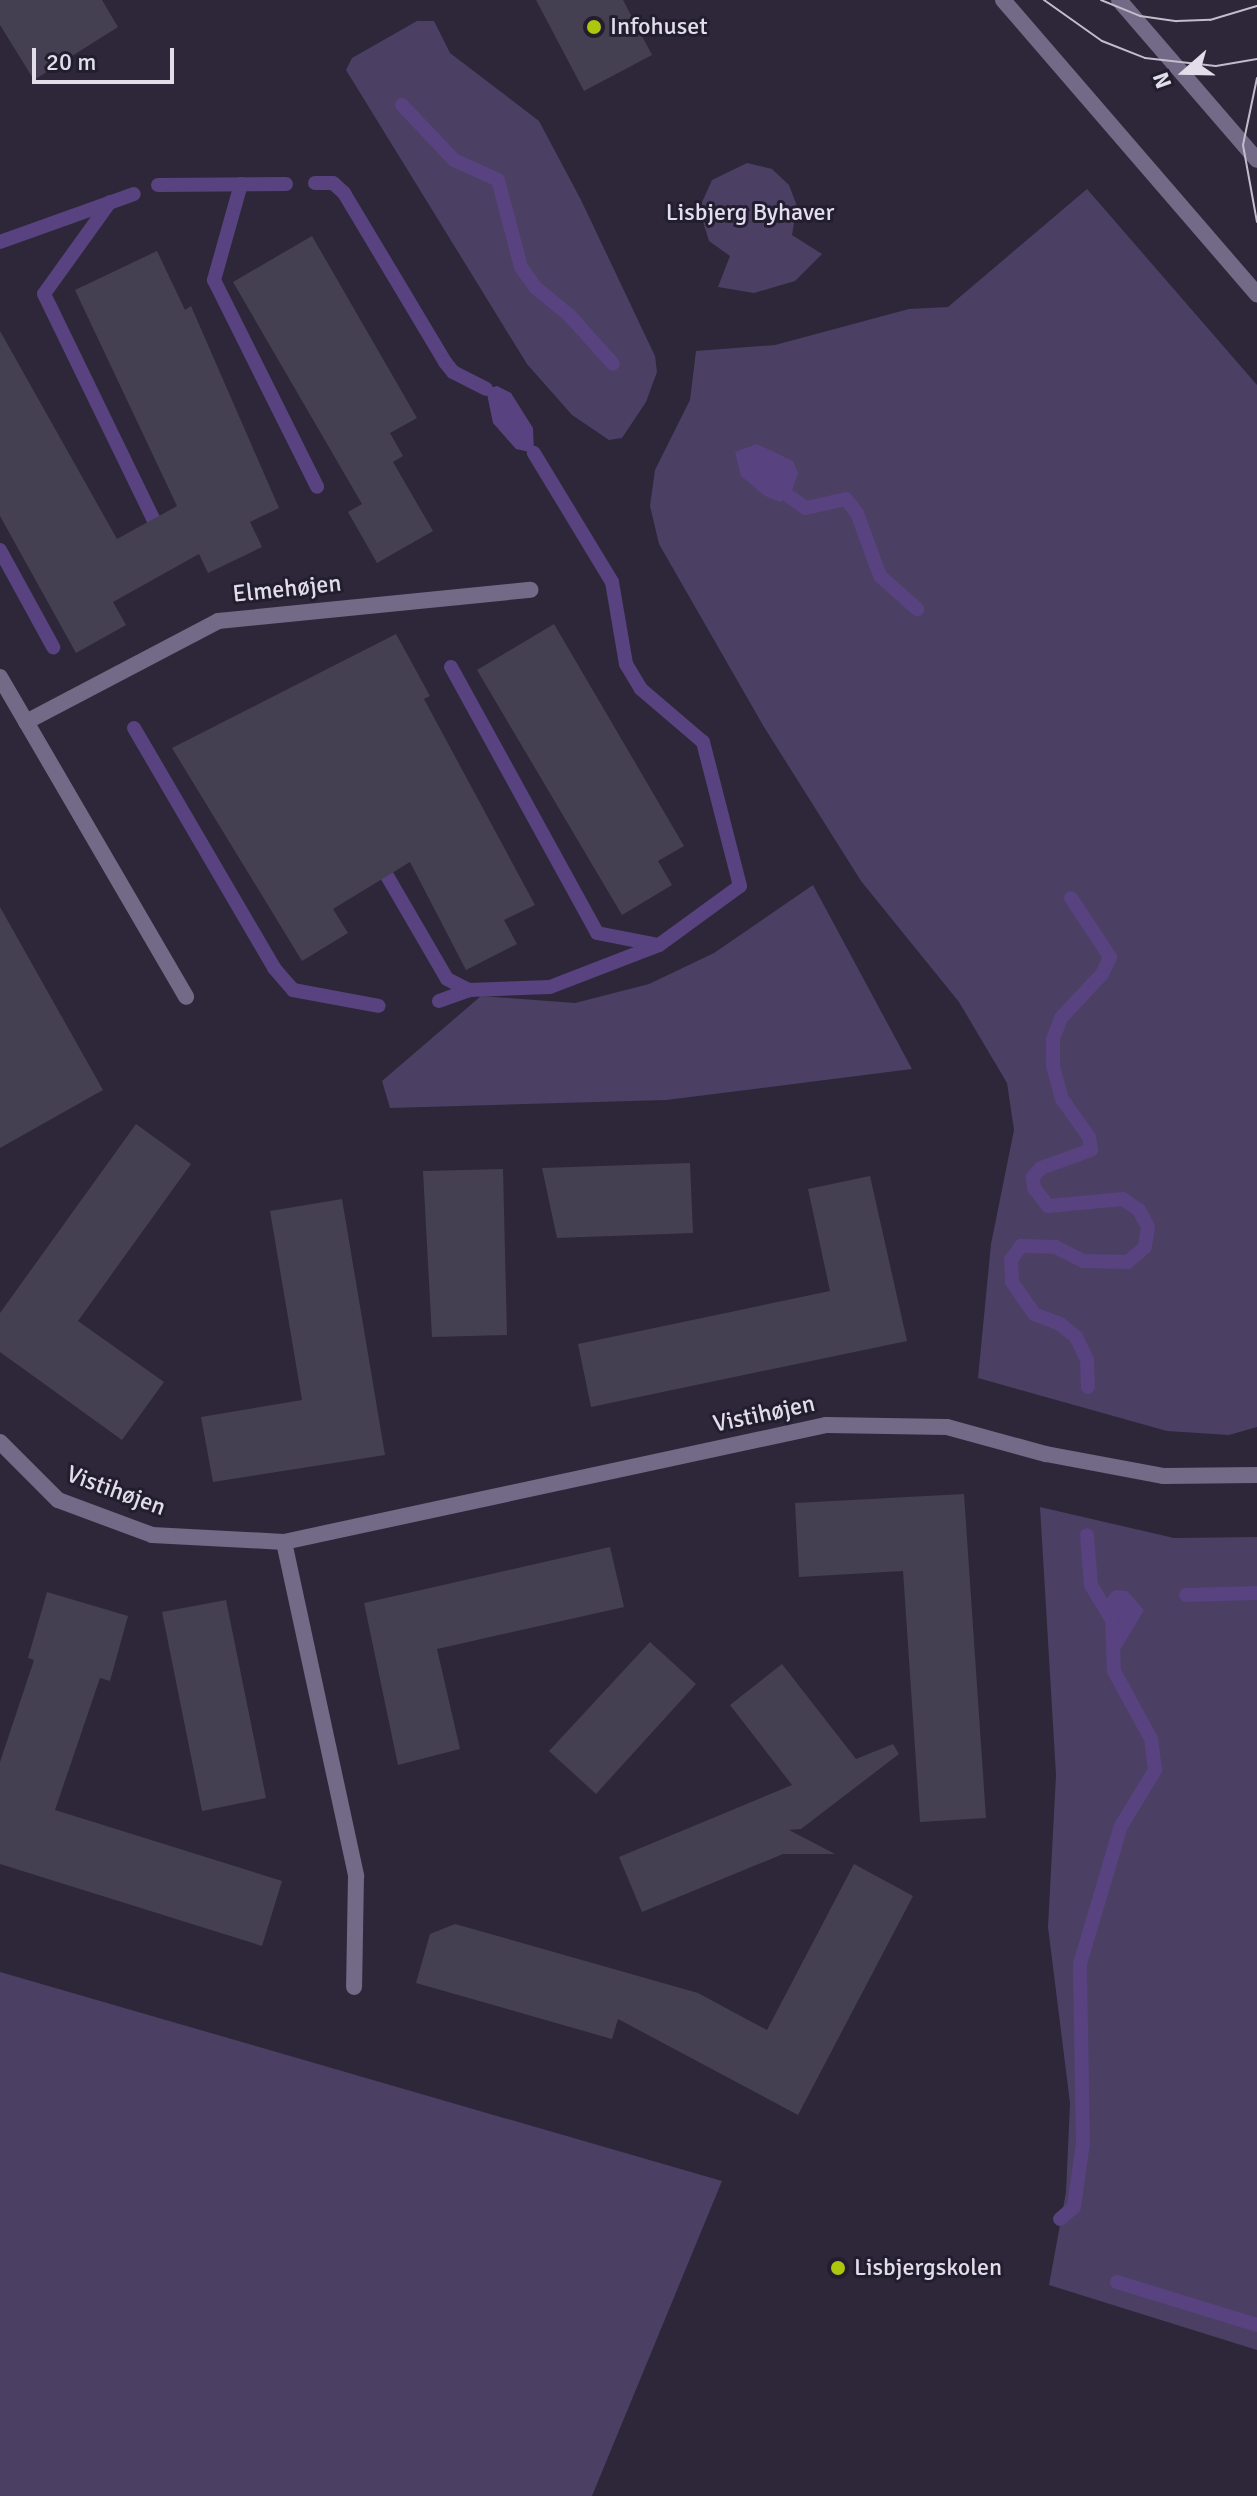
<!DOCTYPE html>
<meta charset="utf-8">
<style>
body{margin:0}
#map{position:relative;width:1257px;height:2496px;overflow:hidden;background:#2d2739;font-family:Signika,sans-serif}
div>[style]{position:absolute}
.green>*{inset:0;background:#4b3f64}
.water>*{inset:0;background:#58427f}
.stream>*{height:14px;margin:-7px;padding:0 7px;transform-origin:7px;border-radius:7px;background:#58427f}
.building>*{inset:0;background:#453f52}
.minor>*{height:16px;margin:-8px;padding:0 8px;transform-origin:8px;border-radius:8px;background:#726a86}
.tertiary>*{height:16px;margin:-8px;padding:0 8px;transform-origin:8px;border-radius:8px;background:#726a86}
.tram>*{height:2px;margin:-1px;padding:0 1px;transform-origin:1px;border-radius:1px;background:#c1bdcb}
.dots>*{width:22px;height:22px;translate:-50% -50%;box-sizing:border-box;border:4px solid #231e2f;border-radius:50%}
span{translate:-50% -50%;white-space:nowrap;text-align:center;line-height:1.15;-webkit-text-stroke:6px #231e2f;paint-order:stroke}
.poi-label{font-size:24px;color:#e1deea}
.left{translate:0 -50%;text-align:left}
.park-label{font-size:24px;color:#e3def1}
.street-label{font-size:24px;color:#e1deea}
.north{position:absolute;left:1145px;top:32px;width:80px;height:80px;-webkit-text-stroke:6px #231e2f;paint-order:stroke;rotate:250deg;font-size:22px;font-weight:700;line-height:32px;text-align:center;color:#e1deea}
.north::after{content:'';display:block;margin:auto;width:28px;height:36px;background:#e1deea;clip-path:polygon(50% 0,100% 100%,50% 72%,0 100%)}
.scale{position:absolute;left:32px;top:48px;width:142px;height:36px;box-sizing:border-box;border:4px solid #e1deea;border-top:0;padding-left:10px;font-size:24px;line-height:28px;white-space:nowrap;color:#e1deea;-webkit-text-stroke:6px #231e2f;paint-order:stroke}
</style>
<div id="map">
<div class="green">
<i style="clip-path:polygon(417px 21px,434px 21px,450px 53px,539px 121px,581px 200px,655px 356px,657px 372px,646px 402px,622px 438px,609px 440px,572px 415px,527px 364px,346px 70px,352px 58px)"></i>
<i style="clip-path:polygon(747px 163px,772px 169px,789px 185px,797px 206px,792px 235px,822px 254px,795px 281px,754px 293px,718px 287px,730px 256px,709px 241px,699px 209px,712px 180px)"></i>
<i style="clip-path:polygon(1087px 189px,1257px 385px,1257px 1427px,1229px 1435px,1167px 1431px,978px 1378px,991px 1244px,1014px 1130px,1007px 1083px,959px 1002px,861px 881px,764px 727px,659px 544px,650px 506px,655px 470px,690px 400px,696px 351px,775px 345px,909px 309px,948px 307px)"></i>
<i style="clip-path:polygon(813px 885px,912px 1069px,666px 1100px,390px 1108px,382px 1081px,481px 996px,575px 1003px,649px 984px,714px 953px)"></i>
<i style="clip-path:polygon(1040px 1507px,1174px 1538px,1257px 1537px,1257px 2350px,1049px 2285px,1066px 2192px,1070px 2103px,1048px 1927px,1056px 1775px)"></i>
<i style="clip-path:polygon(0 1972px,722px 2181px,592px 2496px,0 2496px)"></i>
</div>
<div class="water">
<i style="clip-path:polygon(497px 386px,511px 393px,533px 428px,534px 453px,516px 449px,493px 423px,486px 389px)"></i>
<i style="clip-path:polygon(757px 444px,793px 461px,798px 473px,790px 497px,780px 502px,765px 496px,741px 476px,735px 452px)"></i>
<i style="clip-path:polygon(1114px 1590px,1127px 1591px,1144px 1610px,1119px 1652px,1109px 1644px,1103px 1603px)"></i>
</div>
<div class="stream">
<i style="left:402px;top:105px;width:76px;rotate:46.6deg"></i>
<i style="left:454px;top:160px;width:48px;rotate:24.4deg"></i>
<i style="left:498px;top:180px;width:90px;rotate:75.2deg"></i>
<i style="left:521px;top:267px;width:24px;rotate:55deg"></i>
<i style="left:535px;top:287px;width:45px;rotate:39.6deg"></i>
<i style="left:570px;top:316px;width:64px;rotate:48.1deg"></i>
<i style="left:315px;top:183px;width:18px"></i>
<i style="left:333px;top:183px;width:15px;rotate:42deg"></i>
<i style="left:344px;top:193px;width:197px;rotate:59.1deg"></i>
<i style="left:445px;top:362px;width:13px;rotate:51deg"></i>
<i style="left:453px;top:372px;width:37px;rotate:27deg"></i>
<i style="left:241px;top:184px;width:100px;rotate:105.7deg"></i>
<i style="left:214px;top:280px;width:231px;rotate:63.5deg"></i>
<i style="left:158px;top:185px;width:128px;rotate:-0.4deg"></i>
<i style="left:110px;top:202px;width:113px;rotate:125.7deg"></i>
<i style="left:44px;top:294px;width:268px;rotate:64.1deg"></i>
<i style="left:0;top:242px;width:142px;rotate:-19.7deg"></i>
<i style="left:790px;top:497px;width:19px;rotate:35deg"></i>
<i style="left:806px;top:508px;width:41px;rotate:-12.7deg"></i>
<i style="left:846px;top:499px;width:18px;rotate:52deg"></i>
<i style="left:857px;top:513px;width:67px;rotate:69.9deg"></i>
<i style="left:880px;top:576px;width:50px;rotate:41.7deg"></i>
<i style="left:0;top:550px;width:111px;rotate:61.3deg"></i>
<i style="left:451px;top:667px;width:303px;rotate:61.2deg"></i>
<i style="left:597px;top:933px;width:63px;rotate:11deg"></i>
<i style="left:134px;top:728px;width:278px;rotate:59.7deg"></i>
<i style="left:274px;top:968px;width:29px;rotate:49deg"></i>
<i style="left:293px;top:990px;width:87px;rotate:10.5deg"></i>
<i style="left:379px;top:862px;width:135px;rotate:59.8deg"></i>
<i style="left:447px;top:979px;width:25px;rotate:27deg"></i>
<i style="left:1071px;top:898px;width:71px;rotate:56.5deg"></i>
<i style="left:1110px;top:957px;width:19px;rotate:115deg"></i>
<i style="left:1102px;top:974px;width:60px;rotate:133deg"></i>
<i style="left:1061px;top:1018px;width:22px;rotate:111deg"></i>
<i style="left:1053px;top:1039px;width:27px;rotate:90deg"></i>
<i style="left:1053px;top:1066px;width:34px;rotate:75deg"></i>
<i style="left:1062px;top:1099px;width:47px;rotate:54.6deg"></i>
<i style="left:1089px;top:1137px;width:13px;rotate:81deg"></i>
<i style="left:1091px;top:1150px;width:53px;rotate:160.2deg"></i>
<i style="left:1041px;top:1168px;width:12px;rotate:132deg"></i>
<i style="left:1033px;top:1177px;width:11px;rotate:85deg"></i>
<i style="left:1034px;top:1188px;width:23px;rotate:52deg"></i>
<i style="left:1048px;top:1206px;width:75px;rotate:-5.3deg"></i>
<i style="left:1123px;top:1199px;width:19px;rotate:35deg"></i>
<i style="left:1139px;top:1210px;width:19px;rotate:62deg"></i>
<i style="left:1148px;top:1227px;width:20px;rotate:99deg"></i>
<i style="left:1145px;top:1247px;width:23px;rotate:139deg"></i>
<i style="left:1128px;top:1262px;width:45px;rotate:-178.7deg"></i>
<i style="left:1083px;top:1261px;width:30px;rotate:-153deg"></i>
<i style="left:1056px;top:1247px;width:35px;rotate:-178deg"></i>
<i style="left:1021px;top:1246px;width:17px;rotate:126deg"></i>
<i style="left:1011px;top:1260px;width:22px;rotate:87deg"></i>
<i style="left:1012px;top:1282px;width:39px;rotate:55deg"></i>
<i style="left:1034px;top:1314px;width:28px;rotate:21deg"></i>
<i style="left:1060px;top:1324px;width:21px;rotate:39deg"></i>
<i style="left:1076px;top:1337px;width:25px;rotate:64deg"></i>
<i style="left:1087px;top:1360px;width:27px;rotate:88deg"></i>
<i style="left:439px;top:1001px;width:32px;rotate:-20deg"></i>
<i style="left:469px;top:990px;width:81px;rotate:-2.1deg"></i>
<i style="left:550px;top:987px;width:117px;rotate:-21.1deg"></i>
<i style="left:659px;top:945px;width:100px;rotate:-36.1deg"></i>
<i style="left:740px;top:886px;width:149px;rotate:-104.4deg"></i>
<i style="left:703px;top:742px;width:82px;rotate:-139.5deg"></i>
<i style="left:641px;top:689px;width:29px;rotate:-121deg"></i>
<i style="left:626px;top:664px;width:83px;rotate:-99.7deg"></i>
<i style="left:612px;top:582px;width:151px;rotate:-121.2deg"></i>
<i style="left:1186px;top:1595px;width:71px;rotate:-1.6deg"></i>
<i style="left:1060px;top:2219px;width:18px;rotate:-41deg"></i>
<i style="left:1074px;top:2207px;width:65px;rotate:-82deg"></i>
<i style="left:1083px;top:2143px;width:179px;rotate:-91deg"></i>
<i style="left:1080px;top:1964px;width:144px;rotate:-73.5deg"></i>
<i style="left:1121px;top:1826px;width:66px;rotate:-58.7deg"></i>
<i style="left:1155px;top:1770px;width:31px;rotate:-97deg"></i>
<i style="left:1151px;top:1739px;width:77px;rotate:-118.6deg"></i>
<i style="left:1114px;top:1671px;width:51px;rotate:-92.2deg"></i>
<i style="left:1112px;top:1620px;width:41px;rotate:-121deg"></i>
<i style="left:1091px;top:1585px;width:50px;rotate:-94.6deg"></i>
<i style="left:1117px;top:2282px;width:146px;rotate:17.1deg"></i>
</div>
<div class="building">
<i style="clip-path:polygon(0 0,102px 0,118px 27px,34px 80px,0 25px)"></i>
<i style="clip-path:polygon(536px 0,623px 0,652px 55px,584px 91px)"></i>
<i style="clip-path:polygon(312px 236px,417px 418px,390px 433px,403px 456px,393px 462px,433px 531px,377px 563px,348px 512px,362px 504px,233px 282px)"></i>
<i style="clip-path:polygon(157px 251px,185px 310px,191px 306px,279px 508px,250px 522px,262px 547px,208px 573px,199px 554px,113px 602px,126px 625px,76px 653px,0 516px,0 331px,117px 539px,177px 506px,75px 290px)"></i>
<i style="clip-path:polygon(554px 624px,684px 846px,658px 861px,672px 885px,622px 915px,477px 670px)"></i>
<i style="clip-path:polygon(396px 634px,430px 696px,424px 699px,535px 905px,504px 920px,517px 944px,466px 970px,410px 862px,333px 909px,348px 933px,302px 961px,172px 748px)"></i>
<i style="clip-path:polygon(0 907px,103px 1090px,0 1148px)"></i>
<i style="clip-path:polygon(136px 1124px,191px 1164px,78px 1321px,164px 1382px,122px 1440px,0 1352px,0 1313px)"></i>
<i style="clip-path:polygon(690px 1163px,693px 1233px,557px 1238px,542px 1168px)"></i>
<i style="clip-path:polygon(503px 1169px,507px 1335px,432px 1337px,423px 1171px)"></i>
<i style="clip-path:polygon(870px 1176px,907px 1341px,591px 1407px,578px 1344px,830px 1291px,808px 1189px)"></i>
<i style="clip-path:polygon(342px 1199px,385px 1455px,213px 1482px,201px 1417px,302px 1400px,270px 1211px)"></i>
<i style="clip-path:polygon(964px 1494px,986px 1818px,920px 1822px,903px 1571px,799px 1577px,795px 1503px)"></i>
<i style="clip-path:polygon(610px 1547px,624px 1607px,437px 1649px,460px 1749px,398px 1765px,364px 1603px)"></i>
<i style="clip-path:polygon(47px 1592px,128px 1616px,110px 1681px,100px 1678px,55px 1810px,282px 1881px,262px 1946px,0 1864px,0 1762px,34px 1660px,28px 1658px)"></i>
<i style="clip-path:polygon(226px 1600px,266px 1798px,202px 1811px,162px 1612px)"></i>
<i style="clip-path:polygon(650px 1642px,696px 1684px,596px 1794px,549px 1751px)"></i>
<i style="clip-path:polygon(782px 1664px,856px 1759px,893px 1744px,899px 1754px,801px 1829px,789px 1830px,835px 1854px,783px 1854px,642px 1912px,619px 1857px,792px 1785px,730px 1705px)"></i>
<i style="clip-path:polygon(854px 1864px,913px 1896px,798px 2115px,618px 2019px,612px 2039px,416px 1983px,430px 1934px,455px 1924px,698px 1993px,767px 2030px)"></i>
</div>
<div class="minor">
<i style="left:0;top:677px;width:370px;rotate:59.8deg"></i>
<i style="left:26px;top:722px;width:217px;rotate:-27.7deg"></i>
<i style="left:218px;top:621px;width:314px;rotate:-5.7deg"></i>
<i style="left:0;top:1442px;width:82px;rotate:45deg"></i>
<i style="left:58px;top:1500px;width:100px;rotate:20.4deg"></i>
<i style="left:152px;top:1535px;width:132px;rotate:3deg"></i>
<i style="left:284px;top:1542px;width:554px;rotate:-12.18deg"></i>
<i style="left:826px;top:1425px;width:121px;rotate:0.9deg"></i>
<i style="left:947px;top:1427px;width:103px;rotate:15.3deg"></i>
<i style="left:1046px;top:1454px;width:120px;rotate:10.6deg"></i>
<i style="left:1164px;top:1476px;width:93px;rotate:-0.6deg"></i>
<i style="left:284px;top:1542px;width:342px;rotate:77.8deg"></i>
<i style="left:356px;top:1876px;width:111px;rotate:91deg"></i>
</div>
<div class="tertiary">
<i style="left:1003px;top:0;width:389px;rotate:49.2deg"></i>
<i style="left:1119px;top:0;width:211px;rotate:49.2deg"></i>
</div>
<div class="tram">
<i style="left:1044px;top:0;width:71px;rotate:35.3deg"></i>
<i style="left:1102px;top:41px;width:46px;rotate:21.6deg"></i>
<i style="left:1145px;top:58px;width:71px;rotate:6.4deg"></i>
<i style="left:1216px;top:66px;width:42px;rotate:-9.7deg"></i>
<i style="left:1101px;top:0;width:42px;rotate:22.3deg"></i>
<i style="left:1140px;top:16px;width:37px;rotate:8deg"></i>
<i style="left:1177px;top:21px;width:33px;rotate:-2deg"></i>
<i style="left:1210px;top:20px;width:49px;rotate:-16.6deg"></i>
<i style="left:1257px;top:78px;width:68px;rotate:101.8deg"></i>
<i style="left:1243px;top:145px;width:78px;rotate:79.7deg"></i>
</div>
<div class="dots">
<i style="left:594px;top:27px;background:#adc60e"></i>
<i style="left:838px;top:2268px;background:#adc60e"></i>
</div>
<div class="poi-label">
<span class="left" style="left:610px;top:27px">Infohuset</span>
<span class="left" style="left:854px;top:2268px">Lisbjergskolen</span>
</div>
<div class="park-label">
<span style="left:750px;top:213px">Lisbjerg Byhaver</span>
</div>
<div class="street-label">
<span style="left:287px;top:589px;rotate:-6deg">Elmehøjen</span>
<span style="left:764px;top:1414px;rotate:-12deg">Vistihøjen</span>
<span style="left:116px;top:1491px;rotate:20deg">Vistihøjen</span>
</div>
<div class="north">N</div>
<div class="scale">20 m</div>
</div>
